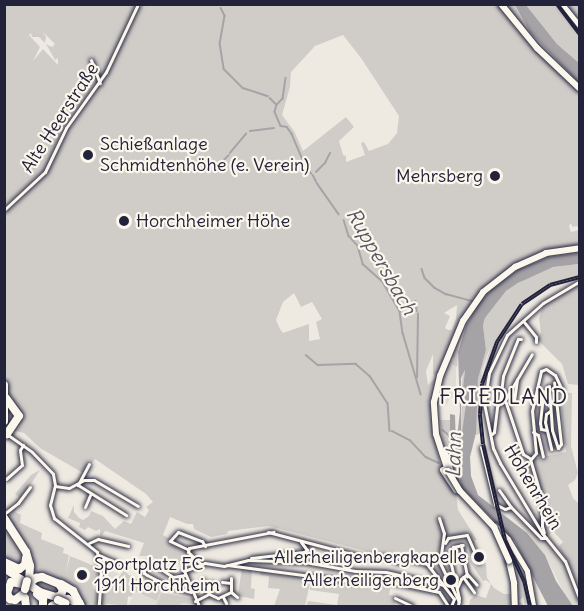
<!DOCTYPE html>
<meta charset="utf-8">
<style>
body{margin:0}
#map{position:relative;width:584px;height:611px;overflow:hidden;background:#eeeae2;font-family:Delius,sans-serif}
div>[style]{position:absolute}
.built>*{inset:0;background:#dfdbd5}
.green>*{inset:0;background:#d0cdc9}
.water>*{inset:0;background:#a6a3a7}
.stream>*{height:1.5px;margin:-0.75px;padding:0 0.75px;transform-origin:0.75px;border-radius:0.75px;background:#a6a3a7}
.roads{filter:drop-shadow(0 0 2px #22223b) drop-shadow(0 0 2px #22223b)}
.street>*{height:3px;margin:-1.5px;padding:0 1.5px;transform-origin:1.5px;border-radius:1.5px;background:#fbf7ec}
.secondary>*{height:5px;margin:-2.5px;padding:0 2.5px;transform-origin:2.5px;border-radius:2.5px;background:#fbf7ec}
.primary>*{height:6px;margin:-3px;padding:0 3px;transform-origin:3px;border-radius:3px;background:#fbf7ec}
.highway>*{height:8px;margin:-4px;padding:0 4px;transform-origin:4px;border-radius:4px;background:#fbf7ec}
.rail>*{height:4px;margin-top:-2px;transform-origin:0;background:repeating-linear-gradient(90deg,#fbf7ec 0 4.5px,#22223b 0 9px);box-sizing:border-box;border-block:2px solid #22223b}
.bridges{filter:drop-shadow(0 0 2px #22223b) drop-shadow(0 0 2px #22223b)}
.primary-bridge>*{height:6px;margin:-3px;padding:0 3px;transform-origin:3px;border-radius:3px;background:#fbf7ec}
.highway-bridge>*{height:8px;margin:-4px;padding:0 4px;transform-origin:4px;border-radius:4px;background:#fbf7ec}
.dots>*{width:16px;height:16px;translate:-50% -50%;box-sizing:border-box;border:3px solid #fbf7ec;border-radius:50%}
span{translate:-50% -50%;white-space:nowrap;text-align:center;line-height:1.15;-webkit-text-stroke:4.5px #fbf7ec;paint-order:stroke}
.street-label{font-size:18px;color:#22223b}
.poi-label{font-size:18px;color:#22223b}
.left{translate:0 -50%;text-align:left}
.right{translate:-100% -50%;text-align:right}
.water-label{font-size:20px;color:#575666;font-style:italic}
.quarter-label{font-size:21px;color:#22223b;letter-spacing:1.5px}
.frame{position:absolute;inset:0;border:6px solid #22223b;pointer-events:none}
</style>
<div id="map">
<div class="built">
<i style="clip-path:polygon(579px 276px,548px 287px,523px 305px,499px 340px,486px 374px,484px 371px,498px 337px,521px 304px,549px 284px)"></i>
<i style="clip-path:polygon(454px 358px,453px 364px,456px 364px,456px 398px,450px 398px,446px 406px,436px 404px,447px 366px)"></i>
<i style="clip-path:polygon(484px 372px,482px 427px,498px 504px,480px 434px,479px 410px)"></i>
<i style="clip-path:polygon(510px 508px,542px 541px,547px 539px,564px 561px,579px 606px,573px 606px,569px 603px,545px 555px,521px 526px,505px 511px)"></i>
<i style="clip-path:polygon(102px 567px,119px 574px,113px 585px,103px 581px)"></i>
<i style="clip-path:polygon(135px 592px,157px 601px,160px 592px,193px 598px,198px 606px,128px 606px)"></i>
</div>
<div class="green">
<i style="clip-path:polygon(evenodd,4px 5px,500px 5px,530px 42px,579px 90px,579px 226px,572px 227px,571px 223px,569px 226px,571px 232px,579px 230px,579px 247px,552px 251px,527px 259px,509px 270px,481px 293px,458px 328px,431px 401px,434px 436px,441px 468px,454px 490px,487px 519px,497px 535px,511px 574px,514px 606px,469px 606px,470px 600px,475px 595px,486px 598px,491px 584px,486px 580px,483px 581px,470px 562px,468px 533px,453px 536px,447px 534px,441px 557px,443px 571px,448px 580px,452px 579px,459px 600px,449px 593px,424px 555px,373px 553px,269px 526px,228px 531px,227px 534px,211px 537px,194px 529px,193px 524px,187px 524px,170px 517px,163px 535px,187px 549px,198px 562px,195px 567px,186px 569px,177px 563px,167px 560px,165px 563px,149px 556px,139px 556px,144px 543px,105px 531px,102px 536px,100px 535px,100px 529px,96px 531px,88px 527px,85px 530px,79px 527px,80px 523px,68px 518px,74px 505px,74px 512px,79px 518px,83px 520px,89px 516px,91px 511px,103px 516px,115px 529px,124px 521px,131px 524px,137px 512px,145px 517px,149px 510px,146px 507px,153px 502px,146px 494px,95px 459px,83px 473px,40px 448px,24px 433px,16px 431px,10px 433px,20px 416px,9px 402px,5px 379px,5px 211px,44px 175px,5px 209px,4px 5px,43px 32px,55px 44px,52px 47px,46px 44px,55px 60px,58px 58px,58px 50px,58px 65px,43px 49px,33px 61px,40px 47px,29px 35px,31px 33px,32px 37px,39px 37px,45px 43px,46px 37px,43px 32px,4px 5px,343px 35px,361px 58px,399px 116px,397px 133px,388px 144px,369px 151px,364px 142px,361px 143px,365px 155px,346px 162px,346px 156px,343px 155px,339px 141px,354px 127px,346px 117px,303px 151px,294px 131px,282px 115px,290px 87px,291px 72px,315px 46px,343px 35px,4px 5px,294px 293px,301px 307px,312px 302px,322px 319px,316px 322px,320px 339px,309px 341px,309px 324px,283px 333px,280px 329px,276px 320px,283px 302px,294px 293px,4px 5px,457px 305px,456px 319px,452px 330px,448px 330px,445px 328px,450px 316px,444px 313px,457px 305px,4px 5px,433px 354px,433px 373px,436px 377px,428px 385px,426px 371px,433px 354px,4px 5px,456px 493px,486px 520px,496px 533px,509px 564px,513px 594px,504px 594px,494px 588px,487px 578px,486px 563px,482px 565px,473px 556px,475px 540px,477px 540px,458px 510px,456px 493px)"></i>
<i style="clip-path:polygon(504px 5px,515px 5px,530px 32px,579px 83px,579px 88px,537px 47px)"></i>
<i style="clip-path:polygon(526px 5px,556px 5px,579px 36px,579px 63px,557px 44px)"></i>
<i style="clip-path:polygon(559px 5px,579px 5px,579px 31px,570px 20px)"></i>
<i style="clip-path:polygon(579px 249px,579px 253px,538px 260px,519px 269px,490px 291px,479px 303px,466px 325px,459px 344px,457px 367px,452px 364px,454px 359px,451px 355px,454px 344px,475px 303px,507px 273px,538px 257px)"></i>
<i style="clip-path:polygon(579px 264px,579px 276px,545px 287px,516px 309px,496px 341px,484px 371px,491px 345px,482px 370px,478px 410px,480px 434px,475px 435px,478px 379px,486px 350px,483px 325px,485px 318px,506px 291px,531px 275px,553px 267px)"></i>
<i style="clip-path:polygon(579px 281px,579px 385px,568px 384px,562px 364px,538px 340px,541px 333px,539px 318px,544px 303px)"></i>
<i style="clip-path:polygon(465px 370px,463px 387px,466px 405px,462px 439px,461px 440px,462px 378px)"></i>
<i style="clip-path:polygon(560px 392px,572px 393px,571px 446px,578px 473px,575px 480px,568px 485px,573px 498px,579px 504px,579px 595px,571px 569px,557px 544px,559px 546px,563px 542px,553px 531px,547px 537px,542px 532px,536px 521px,543px 515px,536px 501px,541px 497px,519px 467px,533px 459px,566px 452px)"></i>
<i style="clip-path:polygon(440px 420px,450px 420px,450px 436px,455px 450px,452px 451px,452px 460px,455px 464px,455px 452px,458px 477px,464px 491px,445px 454px)"></i>
<i style="clip-path:polygon(40px 470px,22px 498px,21px 499px,15px 494px,31px 475px)"></i>
<i style="clip-path:polygon(17px 505px,15px 512px,21px 515px,20px 523px,42px 533px,41px 539px,64px 548px,63px 553px,69px 555px,66px 572px,70px 556px,99px 568px,93px 588px,98px 591px,100px 575px,96px 606px,82px 606px,67px 586px,33px 571px,6px 516px)"></i>
<i style="clip-path:polygon(4px 524px,22px 552px,23px 566px,5px 562px)"></i>
<i style="clip-path:polygon(503px 538px,525px 571px,529px 593px,522px 575px,515px 564px,525px 584px,529px 606px,526px 603px,525px 606px,523px 597px,519px 601px,523px 604px,522px 606px,517px 606px,511px 558px)"></i>
<i style="clip-path:polygon(242px 567px,252px 568px,251px 588px,255px 589px,254px 599px,238px 596px)"></i>
<i style="clip-path:polygon(260px 569px,326px 579px,391px 582px,389px 595px,394px 596px,395px 606px,306px 606px,308px 601px,337px 605px,339px 594px,310px 590px,310px 583px,305px 606px,274px 606px,280px 589px,268px 588px,269px 576px,260px 575px)"></i>
<i style="clip-path:polygon(124px 570px,129px 575px,161px 590px,157px 601px,134px 591px,132px 597px,128px 596px,127px 606px,108px 604px,101px 606px,102px 573px,103px 581px,113px 585px)"></i>
<i style="clip-path:polygon(36px 579px,60px 585px,59px 596px,31px 585px)"></i>
<i style="clip-path:polygon(422px 580px,429px 586px,443px 586px,453px 599px,450px 606px,443px 594px,425px 589px)"></i>
<i style="clip-path:polygon(161px 593px,193px 599px,196px 604px,181px 603px,180px 606px,156px 606px)"></i>
</div>
<div class="water">
<i style="clip-path:polygon(515px 5px,526px 5px,557px 44px,579px 63px,579px 83px,530px 32px)"></i>
<i style="clip-path:polygon(evenodd,579px 253px,579px 264px,553px 267px,518px 283px,506px 291px,485px 318px,483px 325px,486px 350px,478px 379px,476px 433px,470px 457px,471px 476px,478px 495px,527px 533px,545px 555px,556px 581px,573px 606px,548px 606px,515px 542px,461px 487px,456px 453px,450px 436px,450px 414px,455px 415px,456px 447px,460px 411px,458px 352px,466px 326px,478px 304px,490px 291px,519px 269px,549px 257px,579px 253px,465px 370px,463px 387px,466px 404px,461px 440px,461px 378px,465px 370px)"></i>
</div>
<div class="stream">
<i style="left:221px;top:8px;width:9px;rotate:63deg"></i>
<i style="left:225px;top:16px;width:27px;rotate:100deg"></i>
<i style="left:220px;top:43px;width:26px;rotate:81deg"></i>
<i style="left:224px;top:69px;width:27px;rotate:45deg"></i>
<i style="left:243px;top:88px;width:26px;rotate:18deg"></i>
<i style="left:286px;top:78px;width:21px;rotate:98deg"></i>
<i style="left:283px;top:99px;width:8px;rotate:135deg"></i>
<i style="left:277px;top:105px;width:7px;rotate:106deg"></i>
<i style="left:275px;top:112px;width:15px;rotate:67deg"></i>
<i style="left:281px;top:126px;width:6px;rotate:9deg"></i>
<i style="left:287px;top:127px;width:9px;rotate:54deg"></i>
<i style="left:292px;top:134px;width:34px;rotate:67deg"></i>
<i style="left:270px;top:98px;width:8px;rotate:45deg"></i>
<i style="left:250px;top:131px;width:24px;rotate:-7deg"></i>
<i style="left:230px;top:153px;width:25px;rotate:-50deg"></i>
<i style="left:223px;top:161px;width:8px;rotate:-45deg"></i>
<i style="left:306px;top:166px;width:9px;rotate:54deg"></i>
<i style="left:316px;top:172px;width:13px;rotate:-45deg"></i>
<i style="left:325px;top:163px;width:11px;rotate:-63deg"></i>
<i style="left:313px;top:175px;width:7px;rotate:63deg"></i>
<i style="left:317px;top:183px;width:38px;rotate:55deg"></i>
<i style="left:344px;top:220px;width:17px;rotate:73deg"></i>
<i style="left:349px;top:236px;width:13px;rotate:48deg"></i>
<i style="left:358px;top:246px;width:19px;rotate:74deg"></i>
<i style="left:363px;top:264px;width:27px;rotate:42deg"></i>
<i style="left:383px;top:282px;width:34px;rotate:60deg"></i>
<i style="left:400px;top:312px;width:21px;rotate:82deg"></i>
<i style="left:403px;top:333px;width:64px;rotate:73.6deg"></i>
<i style="left:422px;top:269px;width:9px;rotate:72deg"></i>
<i style="left:425px;top:278px;width:14px;rotate:45deg"></i>
<i style="left:435px;top:288px;width:13px;rotate:29deg"></i>
<i style="left:446px;top:294px;width:28px;rotate:15deg"></i>
<i style="left:416px;top:301px;width:10px;rotate:84deg"></i>
<i style="left:306px;top:355px;width:16px;rotate:40deg"></i>
<i style="left:318px;top:365px;width:38px;rotate:-2deg"></i>
<i style="left:356px;top:364px;width:18px;rotate:41deg"></i>
<i style="left:370px;top:376px;width:31px;rotate:57deg"></i>
<i style="left:417px;top:378px;width:64px;rotate:-89.1deg"></i>
<i style="left:388px;top:403px;width:28px;rotate:86deg"></i>
<i style="left:443px;top:430px;width:8px;rotate:40deg"></i>
<i style="left:392px;top:431px;width:20px;rotate:27deg"></i>
<i style="left:410px;top:440px;width:23px;rotate:47deg"></i>
<i style="left:426px;top:457px;width:14px;rotate:25deg"></i>
</div>
<div class="roads">
<div class="street">
<i style="left:91px;top:60px;width:25px;rotate:69deg"></i>
<i style="left:4px;top:210px;width:56px;rotate:-42.8deg"></i>
<i style="left:45px;top:172px;width:49px;rotate:-64.5deg"></i>
<i style="left:66px;top:128px;width:69px;rotate:-54.5deg"></i>
<i style="left:106px;top:72px;width:75px;rotate:-64.8deg"></i>
<i style="left:580px;top:281px;width:43px;rotate:149.3deg"></i>
<i style="left:543px;top:303px;width:48px;rotate:138.4deg"></i>
<i style="left:507px;top:335px;width:42px;rotate:115.3deg"></i>
<i style="left:489px;top:373px;width:30px;rotate:99deg"></i>
<i style="left:484px;top:403px;width:46px;rotate:78.7deg"></i>
<i style="left:493px;top:448px;width:17px;rotate:65deg"></i>
<i style="left:500px;top:463px;width:82px;rotate:59deg"></i>
<i style="left:542px;top:533px;width:36px;rotate:51deg"></i>
<i style="left:565px;top:561px;width:42px;rotate:69deg"></i>
<i style="left:524px;top:322px;width:19px;rotate:51deg"></i>
<i style="left:536px;top:337px;width:5px;rotate:90deg"></i>
<i style="left:549px;top:386px;width:44px;rotate:86.1deg"></i>
<i style="left:552px;top:430px;width:19px;rotate:72deg"></i>
<i style="left:558px;top:448px;width:5px;rotate:-53deg"></i>
<i style="left:561px;top:444px;width:62px;rotate:-96.4deg"></i>
<i style="left:505px;top:400px;width:53px;rotate:-59.6deg"></i>
<i style="left:500px;top:401px;width:25px;rotate:-83deg"></i>
<i style="left:503px;top:376px;width:40px;rotate:-68deg"></i>
<i style="left:518px;top:339px;width:3px"></i>
<i style="left:514px;top:401px;width:22px;rotate:-82deg"></i>
<i style="left:550px;top:411px;width:5px;rotate:143deg"></i>
<i style="left:546px;top:414px;width:8px;rotate:97deg"></i>
<i style="left:545px;top:422px;width:28px;rotate:77deg"></i>
<i style="left:546px;top:430px;width:5px;rotate:-169deg"></i>
<i style="left:541px;top:429px;width:6px;rotate:-99deg"></i>
<i style="left:540px;top:423px;width:29px;rotate:-84deg"></i>
<i style="left:543px;top:394px;width:9px;rotate:-54deg"></i>
<i style="left:533px;top:432px;width:6px;rotate:31deg"></i>
<i style="left:538px;top:435px;width:22px;rotate:77deg"></i>
<i style="left:492px;top:434px;width:3px;rotate:-45deg"></i>
<i style="left:494px;top:432px;width:25px;rotate:-83deg"></i>
<i style="left:497px;top:407px;width:7px;rotate:-63deg"></i>
<i style="left:500px;top:401px;width:5px;rotate:-11deg"></i>
<i style="left:505px;top:400px;width:57px;rotate:71.6deg"></i>
<i style="left:523px;top:454px;width:9px;rotate:32deg"></i>
<i style="left:531px;top:459px;width:8px;rotate:-50deg"></i>
<i style="left:536px;top:453px;width:42px;rotate:-95.4deg"></i>
<i style="left:532px;top:411px;width:41px;rotate:-77.3deg"></i>
<i style="left:541px;top:371px;width:5px;rotate:-22deg"></i>
<i style="left:546px;top:369px;width:11px;rotate:34deg"></i>
<i style="left:555px;top:375px;width:17px;rotate:65deg"></i>
<i style="left:8px;top:435px;width:29px;rotate:35deg"></i>
<i style="left:32px;top:452px;width:30px;rotate:46deg"></i>
<i style="left:53px;top:474px;width:11px;rotate:80deg"></i>
<i style="left:55px;top:485px;width:21px;rotate:104deg"></i>
<i style="left:50px;top:505px;width:14px;rotate:73deg"></i>
<i style="left:54px;top:518px;width:55px;rotate:38.3deg"></i>
<i style="left:97px;top:552px;width:22px;rotate:80deg"></i>
<i style="left:101px;top:574px;width:32px;rotate:94deg"></i>
<i style="left:481px;top:447px;width:59px;rotate:76.2deg"></i>
<i style="left:495px;top:504px;width:11px;rotate:27deg"></i>
<i style="left:505px;top:509px;width:6px;rotate:-18deg"></i>
<i style="left:511px;top:507px;width:43px;rotate:45.9deg"></i>
<i style="left:541px;top:538px;width:5px"></i>
<i style="left:530px;top:459px;width:43px;rotate:73.7deg"></i>
<i style="left:542px;top:500px;width:26px;rotate:90deg"></i>
<i style="left:542px;top:526px;width:7px;rotate:74deg"></i>
<i style="left:89px;top:464px;width:24px;rotate:118deg"></i>
<i style="left:78px;top:485px;width:57px;rotate:32deg"></i>
<i style="left:6px;top:479px;width:21px;rotate:-41deg"></i>
<i style="left:22px;top:465px;width:15px;rotate:-98deg"></i>
<i style="left:20px;top:450px;width:6px;rotate:-59deg"></i>
<i style="left:55px;top:486px;width:14px;rotate:8deg"></i>
<i style="left:69px;top:488px;width:17px;rotate:-28deg"></i>
<i style="left:84px;top:480px;width:10px"></i>
<i style="left:94px;top:480px;width:51px;rotate:30.6deg"></i>
<i style="left:499px;top:490px;width:21px;rotate:55deg"></i>
<i style="left:85px;top:507px;width:13px;rotate:-67deg"></i>
<i style="left:4px;top:514px;width:18px;rotate:-38deg"></i>
<i style="left:18px;top:503px;width:20px;rotate:-53deg"></i>
<i style="left:439px;top:518px;width:16px;rotate:72deg"></i>
<i style="left:444px;top:533px;width:30px;rotate:98deg"></i>
<i style="left:440px;top:563px;width:43px;rotate:64deg"></i>
<i style="left:268px;top:532px;width:94px;rotate:14.8deg"></i>
<i style="left:359px;top:556px;width:29px;rotate:2deg"></i>
<i style="left:388px;top:557px;width:11px;rotate:27deg"></i>
<i style="left:398px;top:562px;width:14px;rotate:-8deg"></i>
<i style="left:412px;top:560px;width:16px;rotate:15deg"></i>
<i style="left:427px;top:564px;width:44px;rotate:52.4deg"></i>
<i style="left:454px;top:599px;width:8px;rotate:113deg"></i>
<i style="left:89px;top:543px;width:10px;rotate:-24deg"></i>
<i style="left:98px;top:539px;width:31px;rotate:13deg"></i>
<i style="left:445px;top:543px;width:6px;rotate:-59deg"></i>
<i style="left:448px;top:538px;width:19px;rotate:-9deg"></i>
<i style="left:467px;top:535px;width:30px;rotate:66deg"></i>
<i style="left:461px;top:545px;width:32px;rotate:79deg"></i>
<i style="left:187px;top:549px;width:19px;rotate:-155deg"></i>
<i style="left:170px;top:541px;width:12px;rotate:-48deg"></i>
<i style="left:178px;top:532px;width:26px;rotate:21deg"></i>
<i style="left:202px;top:541px;width:6px;rotate:59deg"></i>
<i style="left:99px;top:555px;width:20px;rotate:24deg"></i>
<i style="left:251px;top:558px;width:53px;rotate:-6.5deg"></i>
<i style="left:304px;top:552px;width:4px;rotate:-34deg"></i>
<i style="left:307px;top:550px;width:10px;rotate:-127deg"></i>
<i style="left:201px;top:564px;width:18px;rotate:-137deg"></i>
<i style="left:188px;top:552px;width:4px;rotate:-76deg"></i>
<i style="left:189px;top:548px;width:86px;rotate:-10.8deg"></i>
<i style="left:227px;top:565px;width:123px;rotate:7.5deg"></i>
<i style="left:349px;top:581px;width:38px"></i>
<i style="left:387px;top:581px;width:53px;rotate:11.9deg"></i>
<i style="left:439px;top:592px;width:17px;rotate:57deg"></i>
<i style="left:185px;top:575px;width:12px;rotate:171deg"></i>
<i style="left:173px;top:577px;width:20px;rotate:-147deg"></i>
<i style="left:156px;top:566px;width:12px;rotate:-171deg"></i>
<i style="left:144px;top:564px;width:9px;rotate:90deg"></i>
<i style="left:144px;top:573px;width:4px;rotate:34deg"></i>
<i style="left:147px;top:575px;width:21px;rotate:28deg"></i>
<i style="left:166px;top:585px;width:26px;rotate:16deg"></i>
<i style="left:468px;top:575px;width:13px;rotate:48deg"></i>
<i style="left:463px;top:577px;width:19px;rotate:54deg"></i>
<i style="left:231px;top:578px;width:14px;rotate:90deg"></i>
<i style="left:203px;top:580px;width:15px;rotate:67deg"></i>
<i style="left:222px;top:582px;width:9px;rotate:6deg"></i>
<i style="left:205px;top:587px;width:9px;rotate:-27deg"></i>
<i style="left:457px;top:588px;width:10px;rotate:-66deg"></i>
<i style="left:461px;top:579px;width:8px;rotate:-40deg"></i>
<i style="left:223px;top:597px;width:7px;rotate:63deg"></i>
<i style="left:395px;top:598px;width:19px;rotate:25deg"></i>
<i style="left:195px;top:601px;width:16px;rotate:-27deg"></i>
<i style="left:209px;top:594px;width:10px;rotate:24deg"></i>
<i style="left:218px;top:598px;width:14px;rotate:-25deg"></i>
<i style="left:231px;top:592px;width:8px;rotate:40deg"></i>
<i style="left:199px;top:606px;width:38px;rotate:-113deg"></i>
<i style="left:184px;top:571px;width:22px;rotate:-21deg"></i>
<i style="left:205px;top:563px;width:19px;rotate:9deg"></i>
<i style="left:224px;top:566px;width:25px;rotate:-14deg"></i>
<i style="left:248px;top:560px;width:57px;rotate:2deg"></i>
<i style="left:305px;top:562px;width:51px;rotate:10.2deg"></i>
<i style="left:355px;top:571px;width:31px;rotate:2deg"></i>
<i style="left:386px;top:572px;width:58px;rotate:12.8deg"></i>
<i style="left:458px;top:606px;width:8px;rotate:-83deg"></i>
<i style="left:459px;top:598px;width:43px;rotate:-103.4deg"></i>
<i style="left:449px;top:556px;width:10px;rotate:-66deg"></i>
<i style="left:453px;top:547px;width:10px;rotate:-11deg"></i>
</div>
<div class="secondary">
<i style="left:562px;top:4px;width:28px;rotate:51deg"></i>
<i style="left:495px;top:525px;width:19px;rotate:47deg"></i>
<i style="left:508px;top:539px;width:37px;rotate:59deg"></i>
<i style="left:527px;top:571px;width:36px;rotate:80deg"></i>
</div>
<div class="primary">
<i style="left:501px;top:4px;width:57px;rotate:50.7deg"></i>
<i style="left:537px;top:48px;width:59px;rotate:43.6deg"></i>
<i style="left:445px;top:454px;width:28px;rotate:72deg"></i>
<i style="left:443px;top:470px;width:24px;rotate:57deg"></i>
<i style="left:448px;top:471px;width:39px;rotate:-108deg"></i>
<i style="left:436px;top:434px;width:32px;rotate:-94deg"></i>
<i style="left:434px;top:402px;width:27px;rotate:-77deg"></i>
<i style="left:440px;top:376px;width:60px;rotate:-67.3deg"></i>
<i style="left:463px;top:321px;width:35px;rotate:-55deg"></i>
<i style="left:483px;top:292px;width:41px;rotate:-38deg"></i>
<i style="left:515px;top:267px;width:34px;rotate:-24deg"></i>
<i style="left:546px;top:253px;width:34px;rotate:-8deg"></i>
<i style="left:509px;top:561px;width:23px;rotate:77deg"></i>
<i style="left:514px;top:583px;width:23px;rotate:88deg"></i>
</div>
<div class="highway">
<i style="left:4px;top:385px;width:36px;rotate:90deg"></i>
<i style="left:6px;top:398px;width:22px;rotate:54deg"></i>
<i style="left:19px;top:416px;width:22px;rotate:124deg"></i>
<i style="left:4px;top:518px;width:40px;rotate:57.1deg"></i>
<i style="left:26px;top:552px;width:15px;rotate:74deg"></i>
<i style="left:30px;top:566px;width:16px;rotate:94deg"></i>
<i style="left:4px;top:562px;width:17px;rotate:25deg"></i>
<i style="left:19px;top:569px;width:7px;rotate:-34deg"></i>
<i style="left:25px;top:565px;width:7px;rotate:-82deg"></i>
<i style="left:4px;top:568px;width:47px;rotate:33.7deg"></i>
<i style="left:30px;top:583px;width:8px;rotate:-40deg"></i>
<i style="left:36px;top:578px;width:6px;rotate:-9deg"></i>
<i style="left:42px;top:577px;width:18px;rotate:22deg"></i>
<i style="left:59px;top:584px;width:7px;rotate:56deg"></i>
<i style="left:63px;top:590px;width:5px;rotate:112deg"></i>
<i style="left:61px;top:595px;width:5px;rotate:158deg"></i>
<i style="left:56px;top:597px;width:17px;rotate:-163deg"></i>
<i style="left:22px;top:584px;width:11px;rotate:-170deg"></i>
<i style="left:11px;top:582px;width:12px;rotate:110deg"></i>
<i style="left:7px;top:593px;width:7px;rotate:63deg"></i>
<i style="left:10px;top:599px;width:5px;rotate:11deg"></i>
<i style="left:15px;top:600px;width:10px;rotate:-37deg"></i>
<i style="left:61px;top:584px;width:14px;rotate:30deg"></i>
<i style="left:73px;top:591px;width:17px;rotate:62deg"></i>
<i style="left:37px;top:594px;width:8px;rotate:40deg"></i>
<i style="left:43px;top:599px;width:7px;rotate:90deg"></i>
<i style="left:25px;top:598px;width:8px;rotate:83deg"></i>
<i style="left:52px;top:606px;width:17px;rotate:-25deg"></i>
<i style="left:67px;top:599px;width:13px;rotate:18deg"></i>
</div>
</div>
<div class="rail">
<i style="left:557px;top:4px;width:38px;rotate:53deg"></i>
<i style="left:530px;top:606px;width:26px;rotate:-103deg"></i>
<i style="left:524px;top:581px;width:45px;rotate:-114.9deg"></i>
<i style="left:505px;top:540px;width:98px;rotate:-102.9deg"></i>
<i style="left:483px;top:444px;width:30px;rotate:-96deg"></i>
<i style="left:480px;top:414px;width:30px;rotate:-86deg"></i>
<i style="left:482px;top:384px;width:45px;rotate:-70.3deg"></i>
<i style="left:497px;top:342px;width:45px;rotate:-56.7deg"></i>
<i style="left:522px;top:304px;width:34px;rotate:-34deg"></i>
<i style="left:550px;top:285px;width:31px;rotate:-15deg"></i>
</div>
<div class="bridges">
<div class="primary-bridge">
<i style="left:448px;top:471px;width:23px;rotate:59deg"></i>
<i style="left:460px;top:491px;width:50px;rotate:46.6deg"></i>
<i style="left:494px;top:527px;width:37px;rotate:66deg"></i>
</div>
<div class="highway-bridge">
<i style="left:25px;top:589px;width:8px;rotate:-76deg"></i>
<i style="left:58px;top:600px;width:8px;rotate:23deg"></i>
</div>
</div>
<div class="dots">
<i style="left:88px;top:155px;background:#22223b"></i>
<i style="left:495px;top:176px;background:#22223b"></i>
<i style="left:124px;top:221px;background:#22223b"></i>
<i style="left:479px;top:557px;background:#22223b"></i>
<i style="left:82px;top:575px;background:#22223b"></i>
<i style="left:451px;top:580px;background:#22223b"></i>
</div>
<div class="street-label">
<span style="left:60px;top:118px;rotate:-57deg">Alte Heerstraße</span>
<span style="left:533px;top:487px;rotate:59deg">Hohenrhein</span>
</div>
<div class="poi-label">
<span class="left" style="left:100px;top:155px">Schießanlage<br>Schmidtenhöhe (e. Verein)</span>
<span class="right" style="left:483px;top:176px">Mehrsberg</span>
<span class="left" style="left:136px;top:221px">Horchheimer Höhe</span>
<span class="right" style="left:467px;top:557px">Allerheiligenbergkapelle</span>
<span class="left" style="left:94px;top:575px">Sportplatz FC<br>1911 Horchheim</span>
<span class="right" style="left:439px;top:580px">Allerheiligenberg</span>
</div>
<div class="water-label">
<span style="left:382px;top:261px;rotate:60deg">Ruppersbach</span>
<span style="left:453px;top:455px;rotate:-89deg">Lahn</span>
</div>
<div class="quarter-label">
<span style="left:504px;top:397px">FRIEDLAND</span>
</div>
<div class="frame"></div>
</div>
